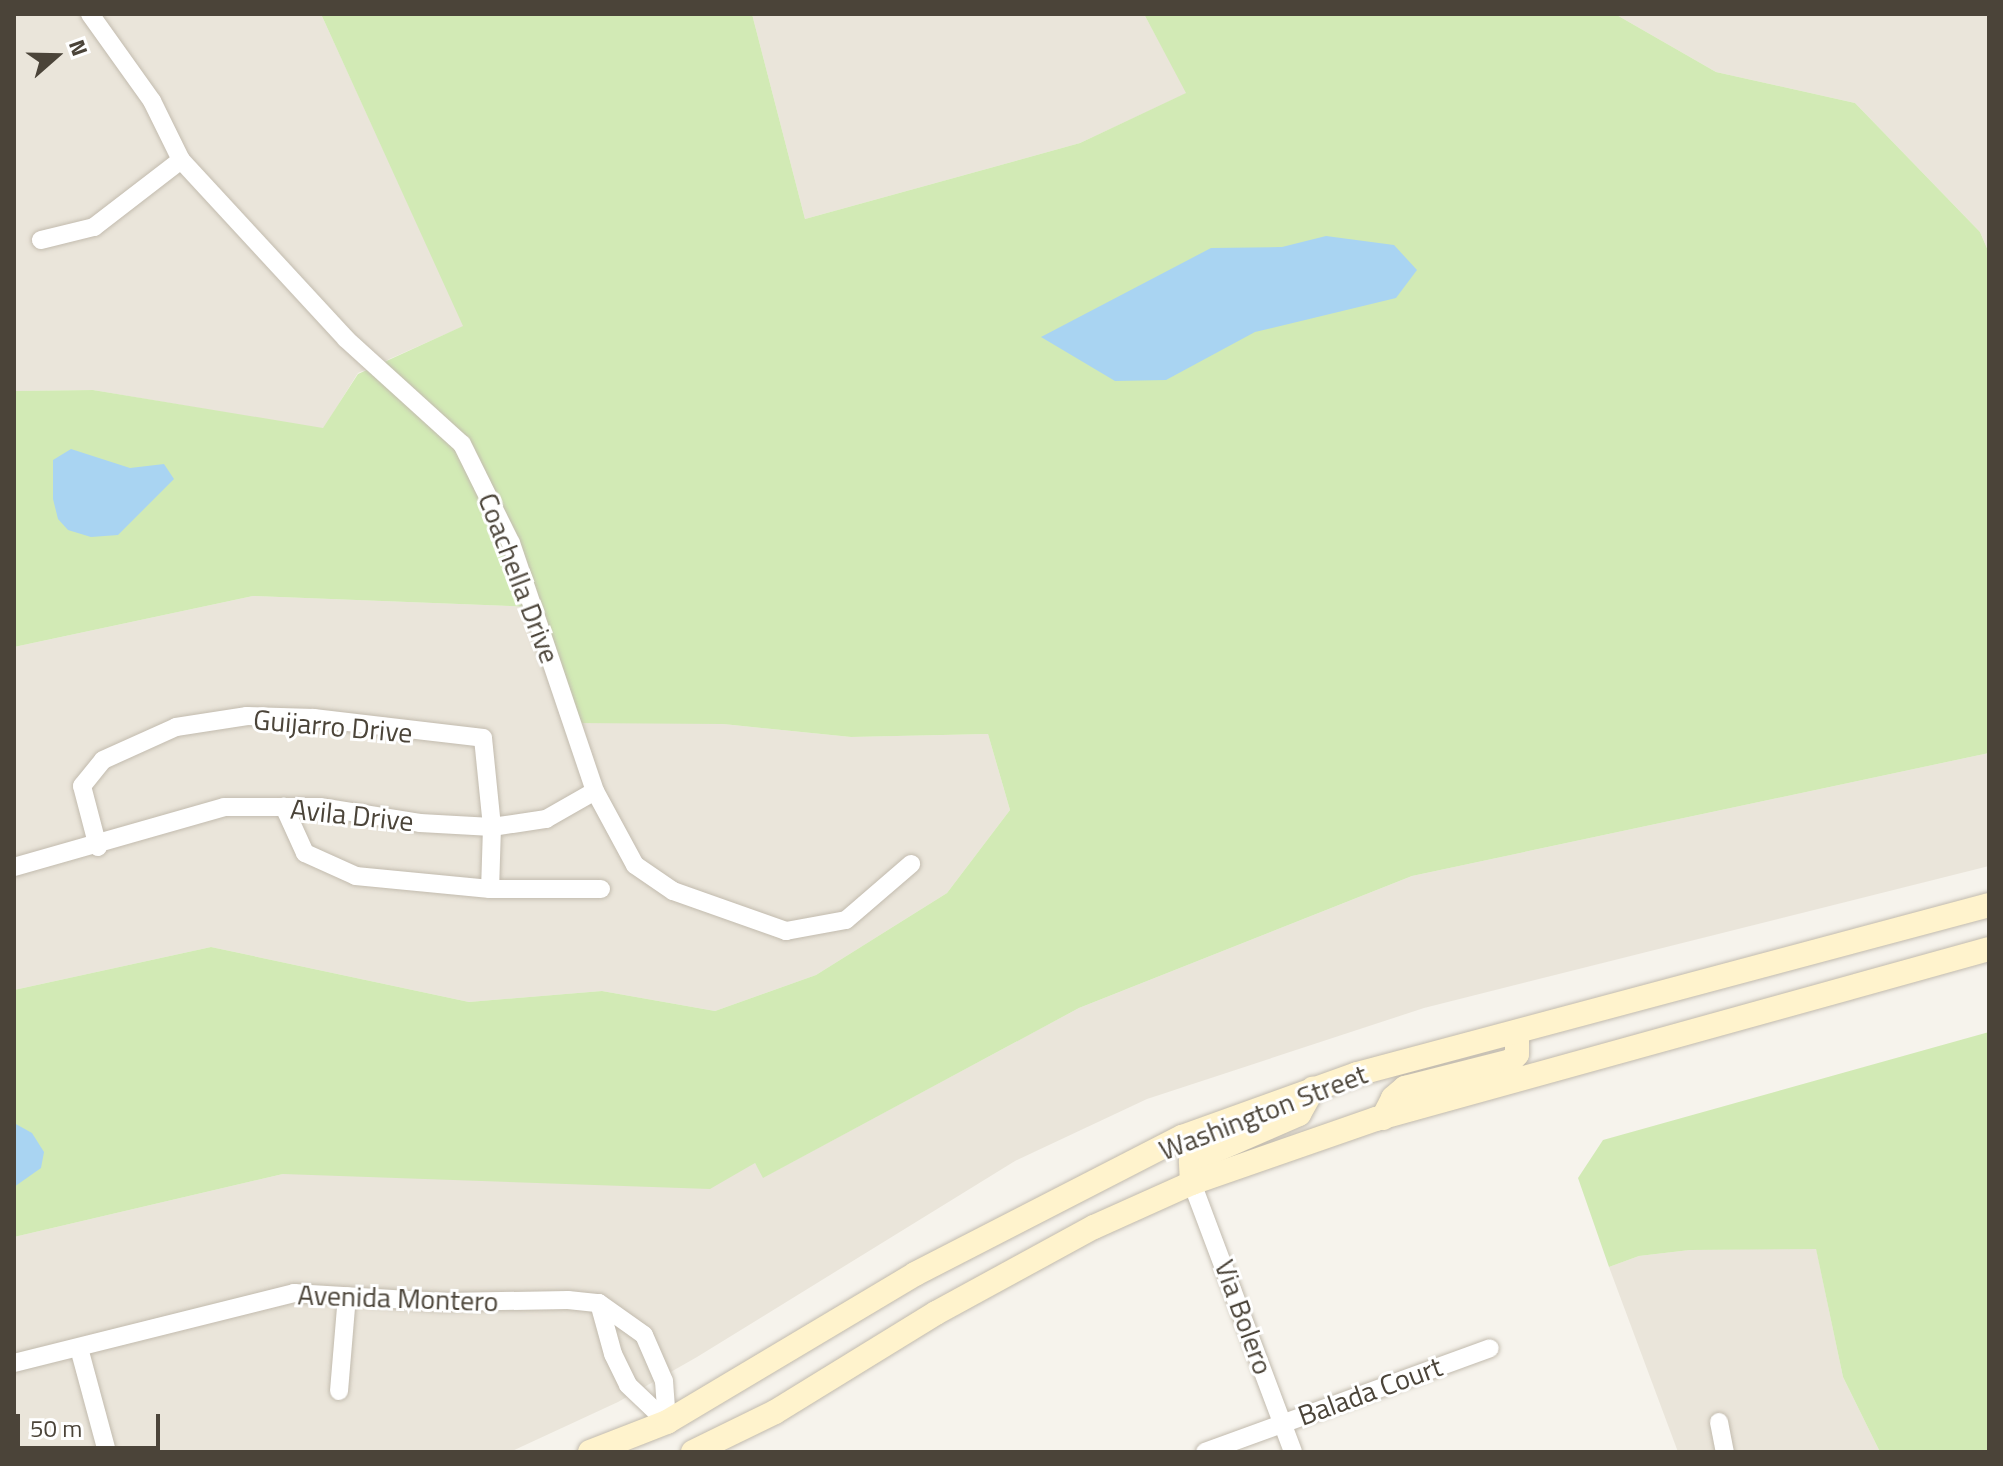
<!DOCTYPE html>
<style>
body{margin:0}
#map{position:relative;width:2003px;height:1466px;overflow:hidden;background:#f6f3ec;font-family:"Titillium Web",sans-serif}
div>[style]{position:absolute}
.residential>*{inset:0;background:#eae5da}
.green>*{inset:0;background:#d2eab5}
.water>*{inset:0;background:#a9d4f2}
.roads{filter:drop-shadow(0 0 2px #c2bbae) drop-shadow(0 0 2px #c2bbae)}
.street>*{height:18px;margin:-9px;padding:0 9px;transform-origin:9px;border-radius:9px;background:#fff}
.secondary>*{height:24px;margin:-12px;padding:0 12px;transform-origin:12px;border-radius:12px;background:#fff3cd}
span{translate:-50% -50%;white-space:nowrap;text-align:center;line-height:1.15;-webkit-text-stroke:6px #fff;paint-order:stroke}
.street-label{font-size:28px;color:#4b4439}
.frame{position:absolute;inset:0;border:16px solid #4b4439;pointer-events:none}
.north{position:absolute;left:16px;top:16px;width:80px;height:80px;-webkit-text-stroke:6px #fff;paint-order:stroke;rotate:70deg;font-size:22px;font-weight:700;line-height:32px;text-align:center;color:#4b4439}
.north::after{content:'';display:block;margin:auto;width:28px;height:36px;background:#4b4439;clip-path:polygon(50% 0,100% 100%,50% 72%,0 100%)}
.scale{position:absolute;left:16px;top:1414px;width:144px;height:36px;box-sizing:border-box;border:4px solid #4b4439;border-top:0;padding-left:10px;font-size:24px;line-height:28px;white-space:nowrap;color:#4b4439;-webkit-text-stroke:6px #fff;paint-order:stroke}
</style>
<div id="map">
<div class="residential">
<i style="clip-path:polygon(14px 14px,321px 14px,464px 326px,358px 373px,323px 429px,93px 390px,14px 391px)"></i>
<i style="clip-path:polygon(752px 14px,1144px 14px,1187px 93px,1080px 143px,805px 219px)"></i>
<i style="clip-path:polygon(1615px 14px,1989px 14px,1989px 253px,1980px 232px,1855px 103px,1716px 72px)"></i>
<i style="clip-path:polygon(253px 596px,534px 607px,723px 724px,851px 737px,988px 734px,1010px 810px,947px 893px,816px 975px,715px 1011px,602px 991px,469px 1002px,211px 947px,14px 990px,14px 647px)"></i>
<i style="clip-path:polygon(1989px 753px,1989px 866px,1424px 1008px,1147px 1099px,1015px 1161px,697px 1357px,618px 1402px,510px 1452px,14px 1452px,14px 1237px,283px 1174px,755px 1163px,764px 1177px,1079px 1008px,1412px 876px)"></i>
<i style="clip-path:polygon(1816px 1248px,1843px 1377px,1880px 1452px,1678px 1452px,1609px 1267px,1639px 1256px,1690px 1250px)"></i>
</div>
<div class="green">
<i style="clip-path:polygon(321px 14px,752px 14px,805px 219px,1080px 143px,1186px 93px,1144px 14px,1615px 14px,1716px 72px,1855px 103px,1980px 232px,1989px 253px,1989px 753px,1412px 876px,1079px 1008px,763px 1178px,755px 1163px,710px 1189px,283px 1174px,14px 1237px,14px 990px,211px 947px,469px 1002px,602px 991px,715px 1011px,816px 975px,947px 893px,1010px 810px,988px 734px,851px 737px,723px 724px,571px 723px,533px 607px,253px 596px,14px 647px,14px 391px,93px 390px,323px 428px,358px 374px,463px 326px)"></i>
<i style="clip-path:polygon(1989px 1032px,1989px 1452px,1880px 1452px,1843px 1377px,1816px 1249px,1690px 1250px,1639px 1256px,1609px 1267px,1578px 1178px,1603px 1140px)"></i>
</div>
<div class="water">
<i style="clip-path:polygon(1326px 236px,1394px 245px,1417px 270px,1396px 298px,1255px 332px,1166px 380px,1115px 381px,1041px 337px,1211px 248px,1282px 247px)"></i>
<i style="clip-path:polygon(71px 449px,130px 468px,164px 464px,174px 479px,118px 535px,91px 537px,68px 530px,58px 519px,53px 499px,53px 460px)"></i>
<i style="clip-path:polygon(14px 1123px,32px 1133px,44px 1152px,41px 1168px,14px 1187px)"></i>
</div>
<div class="roads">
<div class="street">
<i style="left:90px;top:14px;width:107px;rotate:54.5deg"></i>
<i style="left:152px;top:101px;width:66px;rotate:63.8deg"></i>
<i style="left:181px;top:160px;width:243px;rotate:47.3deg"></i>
<i style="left:346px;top:339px;width:156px;rotate:42.2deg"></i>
<i style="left:462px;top:444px;width:110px;rotate:63.7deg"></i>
<i style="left:511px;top:543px;width:262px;rotate:71.3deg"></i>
<i style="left:595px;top:791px;width:84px;rotate:61.6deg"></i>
<i style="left:635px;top:865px;width:46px;rotate:34.4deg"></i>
<i style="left:673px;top:891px;width:120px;rotate:19.5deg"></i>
<i style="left:786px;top:931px;width:61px;rotate:-10.4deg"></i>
<i style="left:846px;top:920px;width:86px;rotate:-40.7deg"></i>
<i style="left:41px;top:240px;width:55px;rotate:-13.8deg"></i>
<i style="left:94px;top:227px;width:110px;rotate:-37.6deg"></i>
<i style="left:98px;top:847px;width:63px;rotate:-104.7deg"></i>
<i style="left:82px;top:786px;width:33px;rotate:-51deg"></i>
<i style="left:103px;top:760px;width:80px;rotate:-24.3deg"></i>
<i style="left:176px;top:727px;width:72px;rotate:-8.8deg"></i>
<i style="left:247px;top:716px;width:67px;rotate:1.7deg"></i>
<i style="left:314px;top:718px;width:170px;rotate:6.7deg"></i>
<i style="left:483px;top:738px;width:89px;rotate:84.2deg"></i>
<i style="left:492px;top:827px;width:62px;rotate:91.8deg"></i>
<i style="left:490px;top:889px;width:135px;rotate:-174.5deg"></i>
<i style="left:356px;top:876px;width:56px;rotate:-155.7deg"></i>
<i style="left:305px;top:853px;width:51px;rotate:-114.5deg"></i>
<i style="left:14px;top:867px;width:218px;rotate:-15.9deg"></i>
<i style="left:224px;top:807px;width:96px"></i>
<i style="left:320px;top:807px;width:101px;rotate:9.1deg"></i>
<i style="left:420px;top:823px;width:72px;rotate:3.2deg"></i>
<i style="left:492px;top:827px;width:55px;rotate:-8.4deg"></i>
<i style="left:546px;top:819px;width:56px;rotate:-29.7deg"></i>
<i style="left:490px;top:889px;width:111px"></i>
<i style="left:1192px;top:1183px;width:287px;rotate:69.4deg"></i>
<i style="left:599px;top:1303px;width:53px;rotate:74.6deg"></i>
<i style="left:613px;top:1354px;width:34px;rotate:64deg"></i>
<i style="left:628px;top:1385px;width:54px;rotate:43.5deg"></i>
<i style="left:79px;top:1348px;width:108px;rotate:74.9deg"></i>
<i style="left:14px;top:1363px;width:289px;rotate:-14deg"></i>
<i style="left:294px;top:1293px;width:148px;rotate:3.5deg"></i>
<i style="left:442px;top:1302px;width:126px;rotate:-0.9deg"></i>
<i style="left:568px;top:1300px;width:31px;rotate:6deg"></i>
<i style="left:599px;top:1303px;width:55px;rotate:35.4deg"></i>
<i style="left:644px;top:1335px;width:50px;rotate:66.5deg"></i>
<i style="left:664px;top:1381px;width:41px;rotate:85.8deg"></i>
<i style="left:339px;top:1391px;width:95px;rotate:-85.2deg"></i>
<i style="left:1719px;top:1422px;width:31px;rotate:79deg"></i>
<i style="left:1205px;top:1452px;width:303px;rotate:-20deg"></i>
</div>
<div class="secondary">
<i style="left:1383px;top:1118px;width:22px;rotate:-63deg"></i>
<i style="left:1393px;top:1098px;width:16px;rotate:-40deg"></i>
<i style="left:1405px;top:1088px;width:109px;rotate:-14.3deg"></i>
<i style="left:1511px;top:1061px;width:9px;rotate:-49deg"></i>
<i style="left:1517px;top:1054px;width:21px;rotate:-90deg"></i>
<i style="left:1192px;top:1183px;width:22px;rotate:-93deg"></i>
<i style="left:1191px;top:1161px;width:118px;rotate:-23.5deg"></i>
<i style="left:1299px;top:1114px;width:29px;rotate:-61deg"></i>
<i style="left:590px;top:1452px;width:83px;rotate:-21.3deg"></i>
<i style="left:667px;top:1422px;width:289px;rotate:-30.8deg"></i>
<i style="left:915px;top:1274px;width:300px;rotate:-27.2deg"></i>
<i style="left:1182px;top:1137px;width:186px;rotate:-19.8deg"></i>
<i style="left:1357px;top:1074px;width:654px;rotate:-14.97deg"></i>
<i style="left:693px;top:1452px;width:91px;rotate:-26deg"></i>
<i style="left:775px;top:1412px;width:189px;rotate:-31.6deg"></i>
<i style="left:936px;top:1313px;width:180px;rotate:-28.6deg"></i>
<i style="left:1094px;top:1227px;width:107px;rotate:-24.2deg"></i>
<i style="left:1192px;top:1183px;width:195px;rotate:-19.2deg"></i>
<i style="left:1376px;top:1119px;width:636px;rotate:-15.5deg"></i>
</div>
</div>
<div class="street-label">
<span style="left:519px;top:578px;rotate:69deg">Coachella Drive</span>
<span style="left:333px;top:726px;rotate:5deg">Guijarro Drive</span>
<span style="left:352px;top:815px;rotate:6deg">Avila Drive</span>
<span style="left:1263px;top:1112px;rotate:-21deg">Washington Street</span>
<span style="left:398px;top:1298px;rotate:2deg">Avenida Montero</span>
<span style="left:1244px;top:1317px;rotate:70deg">Via Bolero</span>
<span style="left:1370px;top:1391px;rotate:-20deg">Balada Court</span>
</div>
<div class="frame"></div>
<div class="north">N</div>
<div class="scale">50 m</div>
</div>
